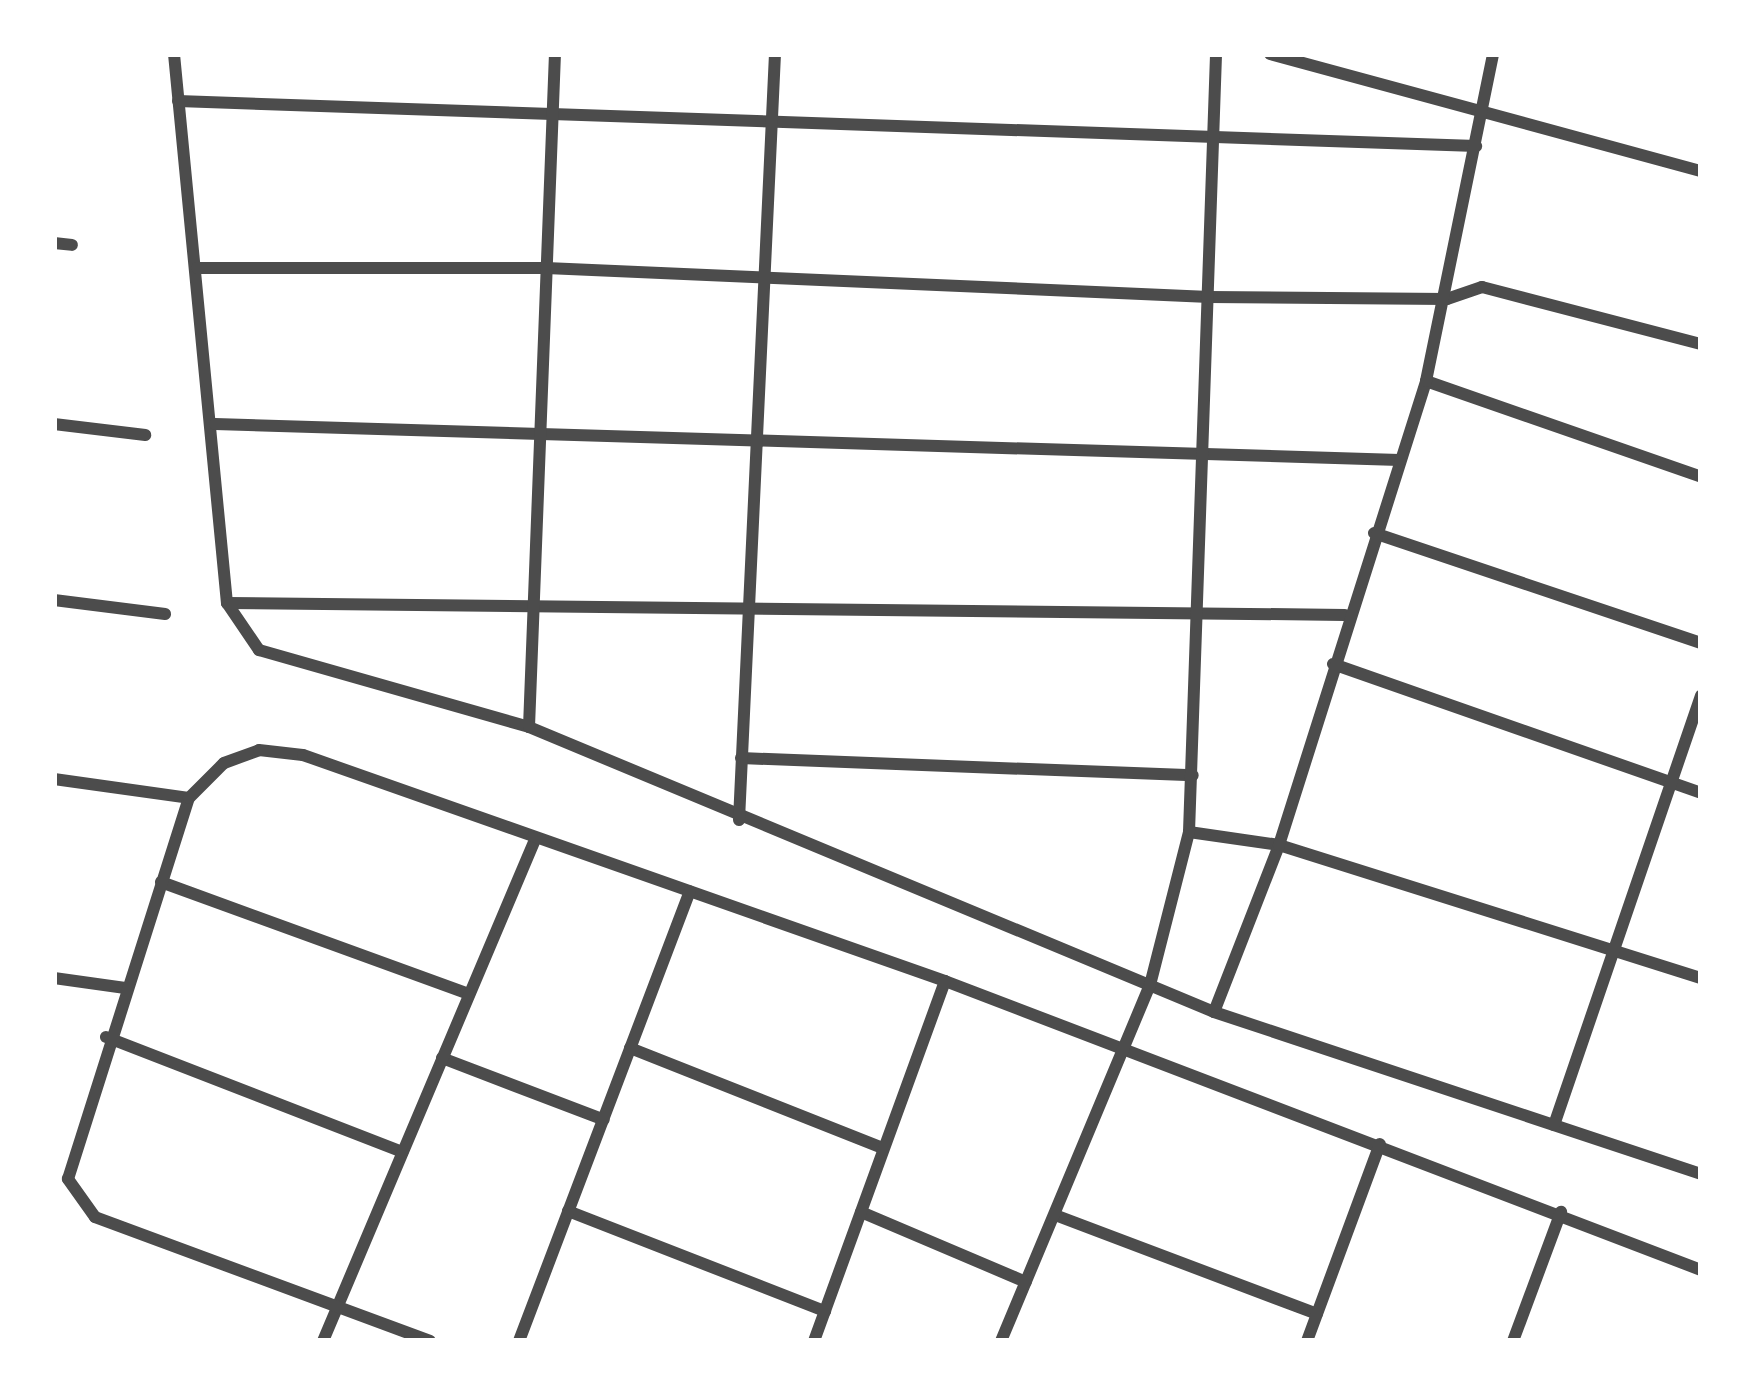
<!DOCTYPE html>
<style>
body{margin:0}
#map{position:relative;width:1755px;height:1395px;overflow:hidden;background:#fff;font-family:"PT Serif",serif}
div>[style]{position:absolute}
.minor>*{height:12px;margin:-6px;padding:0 6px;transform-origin:6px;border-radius:6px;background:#4c4c4c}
span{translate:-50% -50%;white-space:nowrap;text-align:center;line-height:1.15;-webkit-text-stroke:9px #fff;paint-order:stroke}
.frame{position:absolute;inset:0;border:57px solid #fff;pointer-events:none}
</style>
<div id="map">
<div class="minor">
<i style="left:174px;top:54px;width:552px;rotate:84.49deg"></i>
<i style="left:227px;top:603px;width:57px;rotate:55.8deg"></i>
<i style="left:259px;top:650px;width:281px;rotate:15.9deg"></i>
<i style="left:529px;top:727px;width:742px;rotate:22.59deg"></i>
<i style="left:1214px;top:1012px;width:513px;rotate:18.4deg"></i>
<i style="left:1270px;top:54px;width:447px;rotate:15.2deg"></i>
<i style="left:178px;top:101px;width:1299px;rotate:1.99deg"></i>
<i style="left:54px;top:243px;width:18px;rotate:6deg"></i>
<i style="left:197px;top:268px;width:349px"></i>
<i style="left:546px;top:268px;width:664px;rotate:2.5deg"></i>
<i style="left:1209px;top:297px;width:238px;rotate:0.5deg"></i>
<i style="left:1447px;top:299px;width:37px;rotate:-19deg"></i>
<i style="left:1482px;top:287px;width:226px;rotate:14.6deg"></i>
<i style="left:1426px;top:381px;width:291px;rotate:19.2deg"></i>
<i style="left:54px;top:424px;width:92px;rotate:6.9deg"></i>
<i style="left:215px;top:424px;width:1185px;rotate:1.74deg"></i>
<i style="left:1374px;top:533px;width:345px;rotate:18.6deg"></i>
<i style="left:54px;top:600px;width:112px;rotate:7.2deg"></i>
<i style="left:227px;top:603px;width:1118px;rotate:0.61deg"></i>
<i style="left:1333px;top:664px;width:390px;rotate:19.3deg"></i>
<i style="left:529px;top:727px;width:674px;rotate:-87.79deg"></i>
<i style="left:741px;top:758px;width:452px;rotate:2.2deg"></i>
<i style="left:54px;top:779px;width:136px;rotate:8deg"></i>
<i style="left:739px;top:820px;width:767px;rotate:-87.31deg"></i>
<i style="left:1189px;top:832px;width:91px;rotate:8.2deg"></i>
<i style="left:1279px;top:845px;width:442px;rotate:17.5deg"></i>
<i style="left:161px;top:882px;width:328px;rotate:20deg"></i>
<i style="left:54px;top:978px;width:72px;rotate:8deg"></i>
<i style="left:1214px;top:1012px;width:179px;rotate:-68.7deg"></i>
<i style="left:1279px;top:845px;width:487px;rotate:-72.4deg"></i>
<i style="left:1426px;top:381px;width:334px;rotate:-78.4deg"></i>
<i style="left:106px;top:1037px;width:318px;rotate:21.2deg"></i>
<i style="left:630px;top:1048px;width:272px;rotate:21.6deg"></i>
<i style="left:442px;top:1058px;width:173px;rotate:20.9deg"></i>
<i style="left:1554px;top:1125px;width:454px;rotate:-71.1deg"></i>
<i style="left:568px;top:1211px;width:276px;rotate:21.3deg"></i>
<i style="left:861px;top:1212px;width:179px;rotate:23deg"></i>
<i style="left:1055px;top:1215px;width:280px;rotate:20.7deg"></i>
<i style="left:323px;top:1341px;width:542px;rotate:-67.08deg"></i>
<i style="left:430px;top:1341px;width:357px;rotate:-159.7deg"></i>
<i style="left:95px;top:1217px;width:47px;rotate:-125.4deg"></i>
<i style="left:68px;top:1179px;width:400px;rotate:-72.4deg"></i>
<i style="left:189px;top:798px;width:49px;rotate:-45deg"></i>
<i style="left:224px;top:763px;width:37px;rotate:-20deg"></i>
<i style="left:259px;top:750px;width:44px;rotate:6.5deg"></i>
<i style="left:303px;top:755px;width:681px;rotate:19.39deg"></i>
<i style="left:945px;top:981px;width:809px;rotate:20.92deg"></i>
<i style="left:519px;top:1341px;width:481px;rotate:-69.2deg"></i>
<i style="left:814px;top:1341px;width:383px;rotate:-70deg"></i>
<i style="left:1001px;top:1341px;width:386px;rotate:-67.3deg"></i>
<i style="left:1150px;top:985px;width:158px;rotate:-75.7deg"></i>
<i style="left:1189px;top:832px;width:778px;rotate:-88.01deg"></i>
<i style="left:1307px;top:1341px;width:210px;rotate:-69.7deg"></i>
<i style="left:1513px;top:1341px;width:138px;rotate:-69.6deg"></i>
</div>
<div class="frame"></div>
</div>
